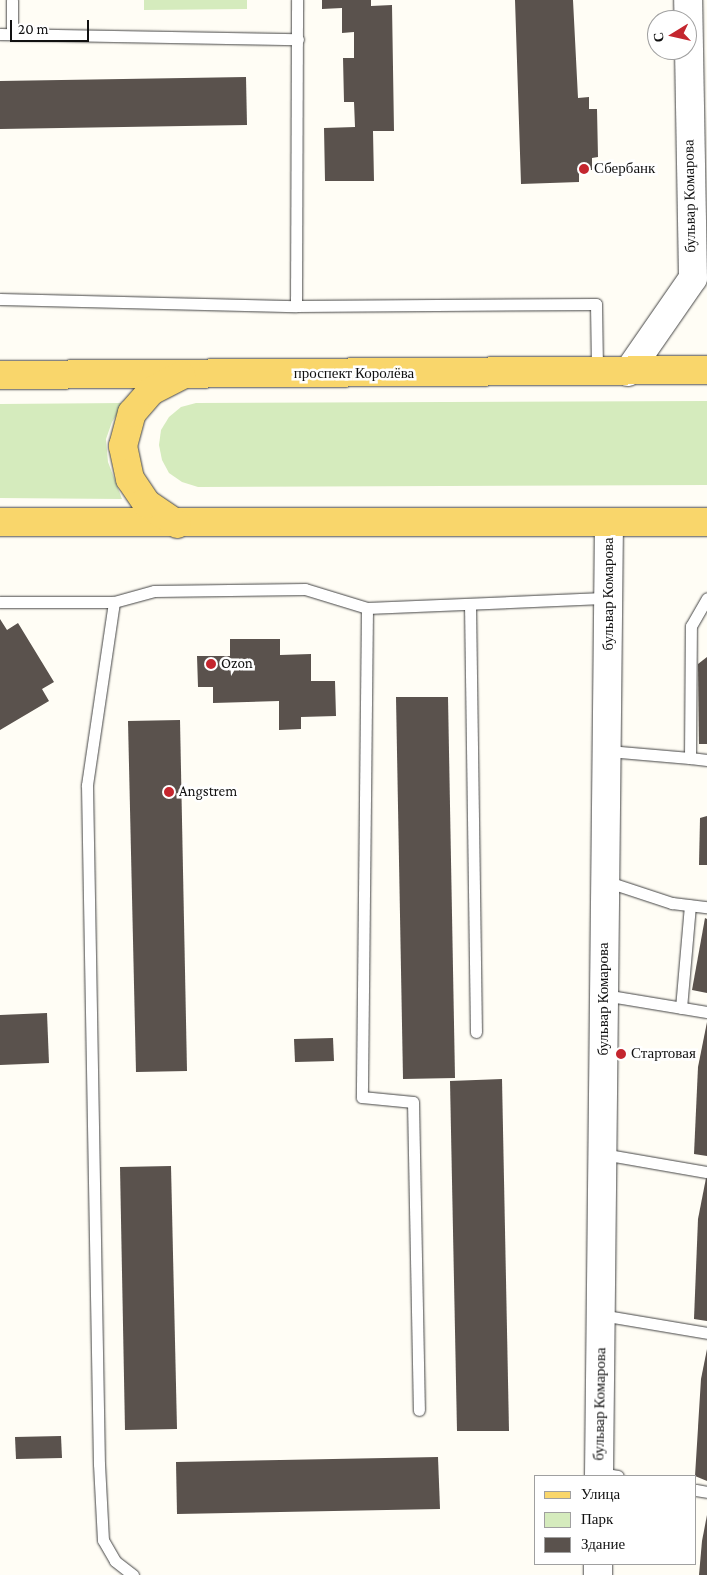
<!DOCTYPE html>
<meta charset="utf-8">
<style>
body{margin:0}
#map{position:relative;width:707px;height:1575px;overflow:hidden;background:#fffdf5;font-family:"Crimson Pro",serif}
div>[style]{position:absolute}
.green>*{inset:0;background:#d5ebbd}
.building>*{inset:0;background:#5a524d}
.roads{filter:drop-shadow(0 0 1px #444) drop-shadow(0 0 1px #444)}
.service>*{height:11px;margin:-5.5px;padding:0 5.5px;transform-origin:5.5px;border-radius:5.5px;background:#fff}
.tertiary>*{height:28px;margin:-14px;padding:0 14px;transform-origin:14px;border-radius:14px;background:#fff}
.primary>*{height:28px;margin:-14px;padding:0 14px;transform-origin:14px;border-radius:14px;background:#f9d66b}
.dots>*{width:14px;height:14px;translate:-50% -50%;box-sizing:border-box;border:2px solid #fff;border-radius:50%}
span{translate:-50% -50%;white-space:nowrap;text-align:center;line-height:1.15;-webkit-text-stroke:5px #fff;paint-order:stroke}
.poi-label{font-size:15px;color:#111}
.left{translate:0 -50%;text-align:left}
.street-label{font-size:15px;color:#111}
.legend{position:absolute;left:534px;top:1475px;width:162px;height:90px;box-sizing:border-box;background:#fff;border:1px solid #a0a0a0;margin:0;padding:6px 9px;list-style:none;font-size:15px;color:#111}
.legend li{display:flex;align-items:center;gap:10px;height:25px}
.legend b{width:25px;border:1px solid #a0a0a0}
.north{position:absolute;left:647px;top:10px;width:50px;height:50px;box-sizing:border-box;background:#fff;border:1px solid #a0a0a0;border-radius:50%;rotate:261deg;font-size:14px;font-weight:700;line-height:20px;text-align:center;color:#111}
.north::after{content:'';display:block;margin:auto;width:18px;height:22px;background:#c4262e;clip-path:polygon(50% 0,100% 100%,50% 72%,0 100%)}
.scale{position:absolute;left:10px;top:20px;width:79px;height:22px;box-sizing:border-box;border:2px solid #111;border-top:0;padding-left:6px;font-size:15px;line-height:18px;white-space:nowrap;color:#111;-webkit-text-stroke:4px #fff;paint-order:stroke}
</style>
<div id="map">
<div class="green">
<i style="clip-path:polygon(144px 0,247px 0,247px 9px,144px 10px)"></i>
<i style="clip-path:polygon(707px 401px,707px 485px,198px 487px,182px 482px,169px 473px,162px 460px,159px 445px,161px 430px,169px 417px,181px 407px,196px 403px)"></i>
<i style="clip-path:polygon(124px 403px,112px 422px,106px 439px,108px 462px,122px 499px,0 498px,0 404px)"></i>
</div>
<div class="building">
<i style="clip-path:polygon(322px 0,371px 0,371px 6px,392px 5px,394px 131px,373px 131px,374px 181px,325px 181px,324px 128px,355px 127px,354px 102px,344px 102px,343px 58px,354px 58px,354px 32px,342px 33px,342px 8px,322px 9px)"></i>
<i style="clip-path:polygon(515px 0,573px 0,578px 98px,589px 97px,589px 109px,597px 109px,598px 157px,592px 158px,592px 170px,579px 170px,579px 182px,521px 184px)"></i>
<i style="clip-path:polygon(246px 77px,247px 125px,0 129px,0 81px)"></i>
<i style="clip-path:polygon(0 619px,7px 630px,18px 623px,54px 682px,42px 689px,49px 701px,0 730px)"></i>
<i style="clip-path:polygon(230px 639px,280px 639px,280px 655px,311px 654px,311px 681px,335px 681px,336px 716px,301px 717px,301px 729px,279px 730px,279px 701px,213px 703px,213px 687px,198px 687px,197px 656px,230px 656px)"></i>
<i style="clip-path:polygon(707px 657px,707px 744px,699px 744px,698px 664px)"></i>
<i style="clip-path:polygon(396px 697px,448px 697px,455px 1078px,403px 1079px)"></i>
<i style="clip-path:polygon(180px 720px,187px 1071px,136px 1072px,128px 721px)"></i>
<i style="clip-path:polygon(707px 816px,707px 865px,699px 865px,700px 818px)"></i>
<i style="clip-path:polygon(705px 918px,707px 919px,707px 993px,692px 990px)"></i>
<i style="clip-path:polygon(47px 1013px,49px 1063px,0 1065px,0 1015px)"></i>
<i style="clip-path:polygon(707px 1022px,707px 1156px,694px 1154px,698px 1067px)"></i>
<i style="clip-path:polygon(333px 1038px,334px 1061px,295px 1062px,294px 1039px)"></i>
<i style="clip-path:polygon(502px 1079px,509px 1431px,457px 1431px,450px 1081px)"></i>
<i style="clip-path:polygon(171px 1166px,177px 1429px,125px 1430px,120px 1167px)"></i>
<i style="clip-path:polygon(707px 1173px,707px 1321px,694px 1319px,698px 1219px)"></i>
<i style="clip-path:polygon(707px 1349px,707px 1481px,695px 1476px,701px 1379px)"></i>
<i style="clip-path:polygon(61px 1436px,62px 1458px,16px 1459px,15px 1437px)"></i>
<i style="clip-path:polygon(438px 1457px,440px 1509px,177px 1514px,176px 1462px)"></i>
<i style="clip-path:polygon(707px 1515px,707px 1575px,699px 1575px,702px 1541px)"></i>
</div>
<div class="roads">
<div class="service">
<i style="left:12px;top:0;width:34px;rotate:90deg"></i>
<i style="left:0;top:34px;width:298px;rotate:1deg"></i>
<i style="left:0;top:299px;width:296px;rotate:1.4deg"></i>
<i style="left:296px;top:306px;width:300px;rotate:-0.4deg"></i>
<i style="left:596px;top:304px;width:67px;rotate:89.1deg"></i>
<i style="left:296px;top:306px;width:306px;rotate:-89.8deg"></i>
<i style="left:0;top:602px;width:114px"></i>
<i style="left:114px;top:602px;width:41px;rotate:-15.4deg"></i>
<i style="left:154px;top:591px;width:151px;rotate:-0.8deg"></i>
<i style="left:305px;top:589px;width:65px;rotate:17deg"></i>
<i style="left:367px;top:608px;width:242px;rotate:-2.4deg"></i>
<i style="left:114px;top:602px;width:185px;rotate:98.4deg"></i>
<i style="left:87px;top:785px;width:679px;rotate:88.99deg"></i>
<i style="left:99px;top:1464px;width:76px;rotate:87deg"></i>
<i style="left:103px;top:1540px;width:24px;rotate:60deg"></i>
<i style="left:115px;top:1561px;width:23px;rotate:38deg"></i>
<i style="left:470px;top:604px;width:428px;rotate:89.2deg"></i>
<i style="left:367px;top:608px;width:489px;rotate:90.6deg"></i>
<i style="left:362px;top:1097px;width:51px;rotate:5.6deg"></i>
<i style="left:413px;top:1102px;width:308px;rotate:88.9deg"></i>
<i style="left:608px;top:751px;width:82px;rotate:4.9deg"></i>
<i style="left:690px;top:758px;width:132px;rotate:-89.6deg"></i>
<i style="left:691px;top:626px;width:32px;rotate:-60deg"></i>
<i style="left:690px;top:758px;width:17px;rotate:7deg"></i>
<i style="left:605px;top:881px;width:71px;rotate:18.2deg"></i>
<i style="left:672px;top:903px;width:35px;rotate:7deg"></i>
<i style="left:604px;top:995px;width:104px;rotate:9.4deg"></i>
<i style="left:681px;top:1008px;width:103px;rotate:-85deg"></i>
<i style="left:603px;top:1154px;width:105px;rotate:9.9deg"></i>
<i style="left:601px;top:1315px;width:108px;rotate:9.6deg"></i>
<i style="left:599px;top:1473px;width:19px;rotate:9deg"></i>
<i style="left:696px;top:1490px;width:11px;rotate:10deg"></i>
</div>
<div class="tertiary">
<i style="left:628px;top:372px;width:114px;rotate:-55.3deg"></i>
<i style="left:693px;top:278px;width:278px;rotate:-91deg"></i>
<i style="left:599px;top:1476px;width:954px;rotate:-89.4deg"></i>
<i style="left:598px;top:1575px;width:11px;rotate:-90deg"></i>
</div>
<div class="primary">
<i style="left:0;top:375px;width:707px;rotate:-0.41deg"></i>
<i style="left:0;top:522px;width:707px"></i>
<i style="left:177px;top:524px;width:36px;rotate:-146deg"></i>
<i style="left:147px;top:504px;width:30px;rotate:-124deg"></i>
<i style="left:130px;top:479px;width:34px;rotate:-102deg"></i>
<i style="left:123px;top:446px;width:34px;rotate:-75deg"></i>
<i style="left:132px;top:413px;width:29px;rotate:-49deg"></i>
<i style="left:151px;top:391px;width:34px;rotate:-27deg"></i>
</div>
</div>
<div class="dots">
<i style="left:584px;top:169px;background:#c4262e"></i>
<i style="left:211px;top:664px;background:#c4262e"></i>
<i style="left:169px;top:792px;background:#c4262e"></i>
<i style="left:621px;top:1054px;background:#c4262e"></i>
</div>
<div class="poi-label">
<span class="left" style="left:594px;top:169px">Сбербанк</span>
<span class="left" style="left:221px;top:664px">Ozon</span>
<span class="left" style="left:179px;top:792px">Angstrem</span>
<span class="left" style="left:631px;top:1054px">Стартовая</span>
</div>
<div class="street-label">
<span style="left:690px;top:196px;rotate:-91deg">бульвар Комарова</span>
<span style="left:354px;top:374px">проспект Королёва</span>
<span style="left:609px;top:594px;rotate:-90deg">бульвар Комарова</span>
<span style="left:604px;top:999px;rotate:-90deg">бульвар Комарова</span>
<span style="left:600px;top:1404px;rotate:-89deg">бульвар Комарова</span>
</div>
<ul class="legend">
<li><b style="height:6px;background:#f9d66b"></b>Улица</li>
<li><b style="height:14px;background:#d5ebbd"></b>Парк</li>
<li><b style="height:14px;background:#5a524d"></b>Здание</li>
</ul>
<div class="north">С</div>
<div class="scale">20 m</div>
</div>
